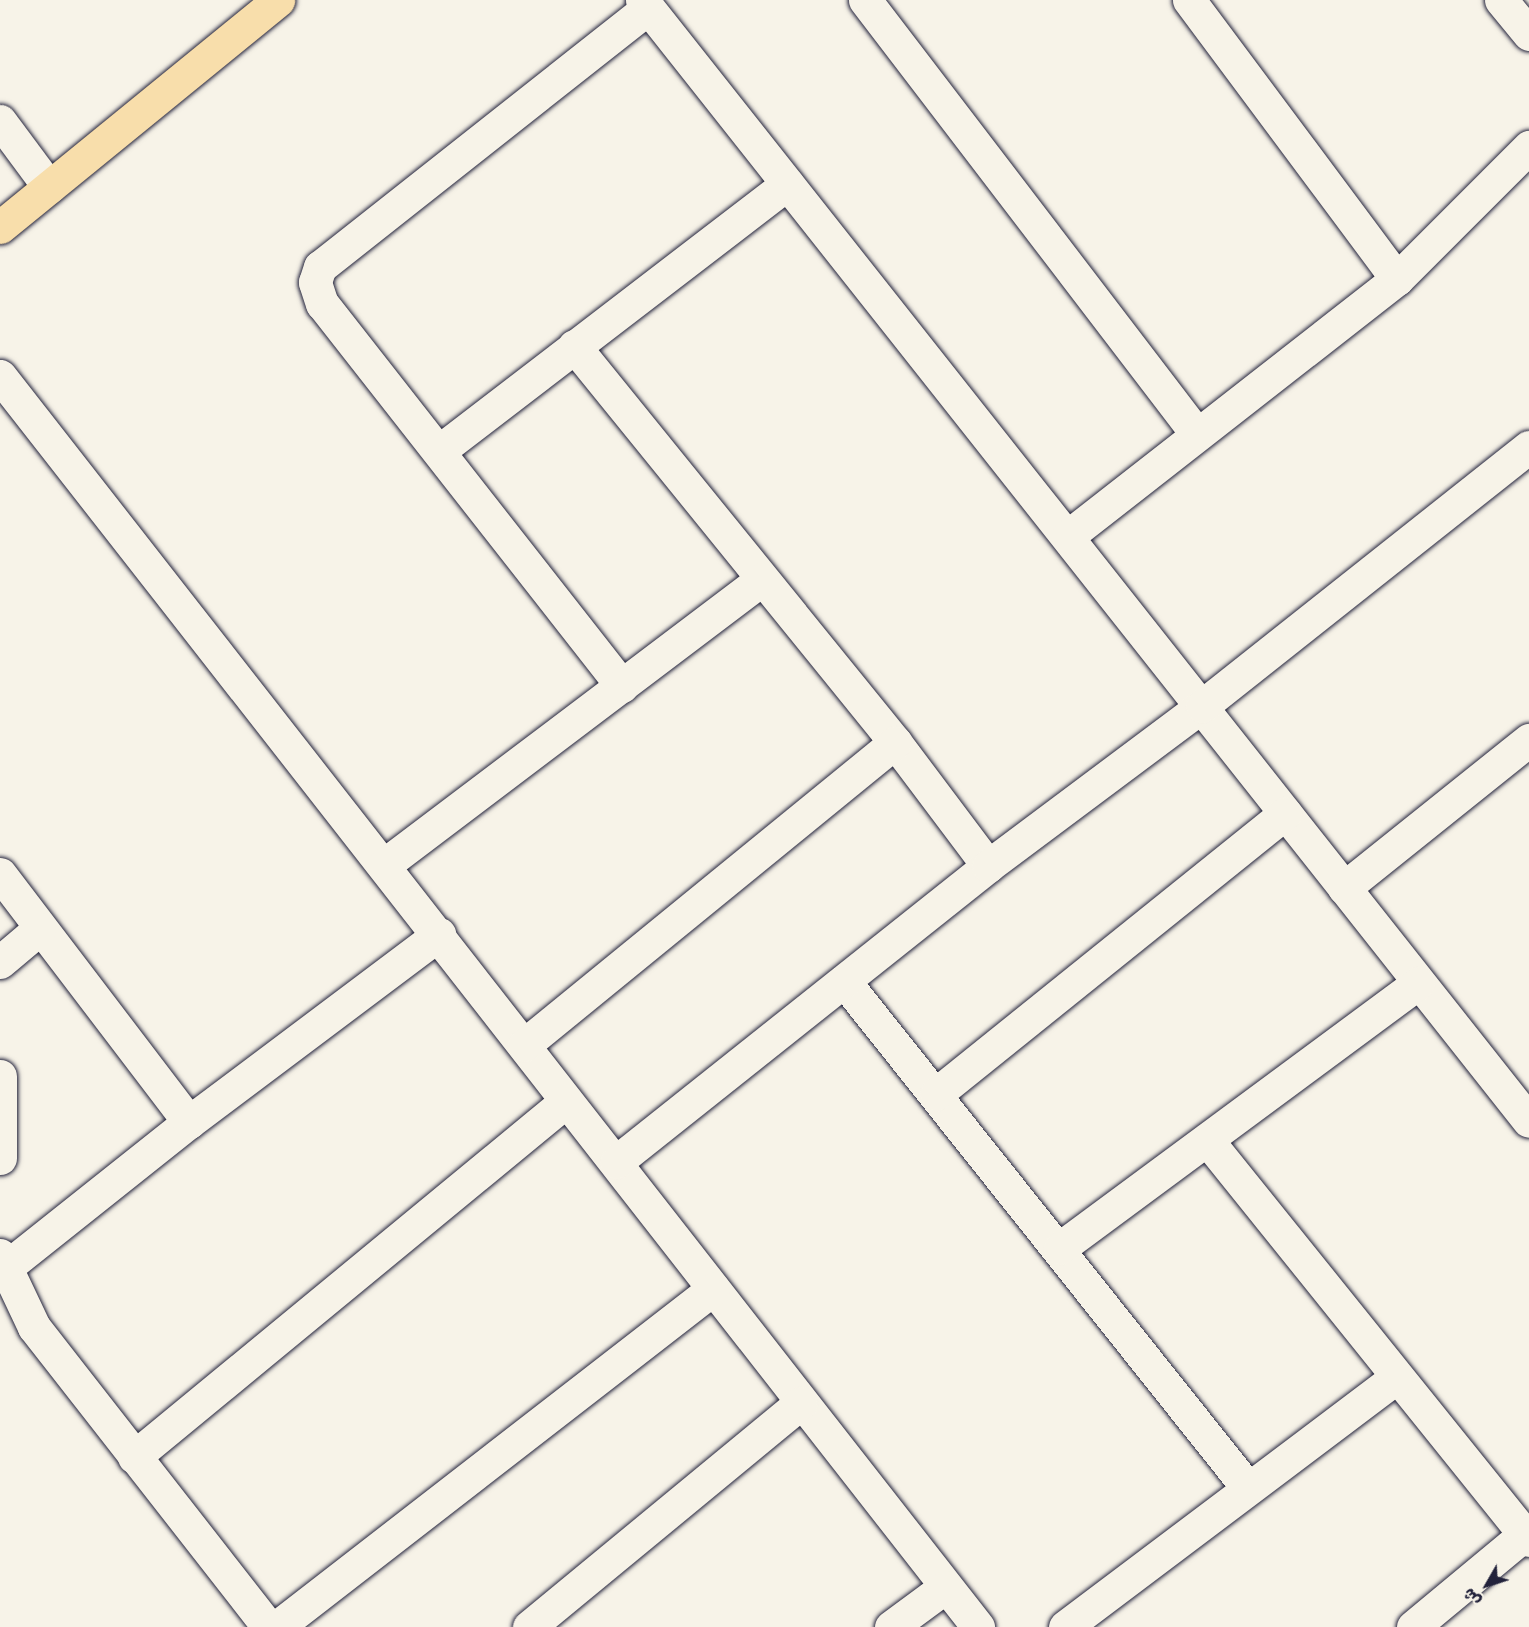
<!DOCTYPE html>
<meta charset="utf-8">
<style>
body{margin:0}
#map{position:relative;width:1529px;height:1627px;overflow:hidden;background:#f7f3e8;font-family:Kalam,"Playpen Sans Arabic",sans-serif}
div>[style]{position:absolute}
.roads{filter:drop-shadow(0 0 2px #22223b) drop-shadow(0 0 2px #22223b)}
.street>*{height:33px;margin:-16.5px;padding:0 16.5px;transform-origin:16.5px;border-radius:16.5px;background:#f7f3e8}
.highway>*{height:33px;margin:-16.5px;padding:0 16.5px;transform-origin:16.5px;border-radius:16.5px;background:#f8deab}
span{translate:-50% -50%;white-space:nowrap;text-align:center;line-height:1.15;-webkit-text-stroke:5px #f7f3e8;paint-order:stroke}
.north{position:absolute;left:1457px;top:1555px;width:60px;height:60px;-webkit-text-stroke:4px #f7f3e8;paint-order:stroke;rotate:231deg;font-size:16px;font-weight:700;line-height:24px;text-align:center;color:#22223b}
.north::after{content:'';display:block;margin:auto;width:21px;height:27px;background:#22223b;clip-path:polygon(50% 0,100% 100%,50% 72%,0 100%)}
</style>
<div id="map">
<div class="roads">
<div class="street">
<i style="left:642px;top:0;width:1429px;rotate:51.65deg"></i>
<i style="left:865px;top:0;width:545px;rotate:52.6deg"></i>
<i style="left:1189px;top:0;width:348px;rotate:53.3deg"></i>
<i style="left:1501px;top:0;width:44px;rotate:50.5deg"></i>
<i style="left:0;top:121px;width:82px;rotate:53.4deg"></i>
<i style="left:574px;top:346px;width:510px;rotate:50.97deg"></i>
<i style="left:895px;top:742px;width:155px;rotate:53.1deg"></i>
<i style="left:0;top:376px;width:1588px;rotate:51.98deg"></i>
<i style="left:439px;top:451px;width:439px;rotate:-37.5deg"></i>
<i style="left:1068px;top:536px;width:417px;rotate:-38deg"></i>
<i style="left:1397px;top:279px;width:187px;rotate:-45deg"></i>
<i style="left:622px;top:686px;width:486px;rotate:-128.1deg"></i>
<i style="left:322px;top:304px;width:23px;rotate:-108deg"></i>
<i style="left:315px;top:282px;width:16px;rotate:-72deg"></i>
<i style="left:320px;top:267px;width:418px;rotate:-38.3deg"></i>
<i style="left:384px;top:865px;width:474px;rotate:-37.1deg"></i>
<i style="left:0;top:874px;width:312px;rotate:52.7deg"></i>
<i style="left:1344px;top:888px;width:237px;rotate:-38.7deg"></i>
<i style="left:0;top:962px;width:51px;rotate:-40.2deg"></i>
<i style="left:844px;top:981px;width:647px;rotate:51.46deg"></i>
<i style="left:524px;top:1045px;width:479px;rotate:-39.2deg"></i>
<i style="left:0;top:1076px;width:82px;rotate:90deg"></i>
<i style="left:936px;top:1094px;width:448px;rotate:-38.8deg"></i>
<i style="left:1208px;top:1141px;width:512px;rotate:51.18deg"></i>
<i style="left:616px;top:1162px;width:475px;rotate:-38.5deg"></i>
<i style="left:988px;top:866px;width:267px;rotate:-36.8deg"></i>
<i style="left:1202px;top:706px;width:417px;rotate:-38.4deg"></i>
<i style="left:1060px;top:1248px;width:445px;rotate:-36.5deg"></i>
<i style="left:0;top:1255px;width:80px;rotate:64.7deg"></i>
<i style="left:34px;top:1327px;width:380px;rotate:52deg"></i>
<i style="left:4px;top:1269px;width:236px;rotate:-38.5deg"></i>
<i style="left:189px;top:1122px;width:313px;rotate:-36.9deg"></i>
<i style="left:134px;top:1457px;width:558px;rotate:-39.48deg"></i>
<i style="left:277px;top:1627px;width:552px;rotate:-37.78deg"></i>
<i style="left:529px;top:1627px;width:352px;rotate:-39.5deg"></i>
<i style="left:891px;top:1627px;width:67px;rotate:-36.5deg"></i>
<i style="left:1065px;top:1627px;width:414px;rotate:-37deg"></i>
<i style="left:1413px;top:1627px;width:146px;rotate:-39.7deg"></i>
</div>
<div class="highway">
<i style="left:0;top:227px;width:359px;rotate:-39.2deg"></i>
</div>
</div>
<div class="north">ش</div>
</div>
